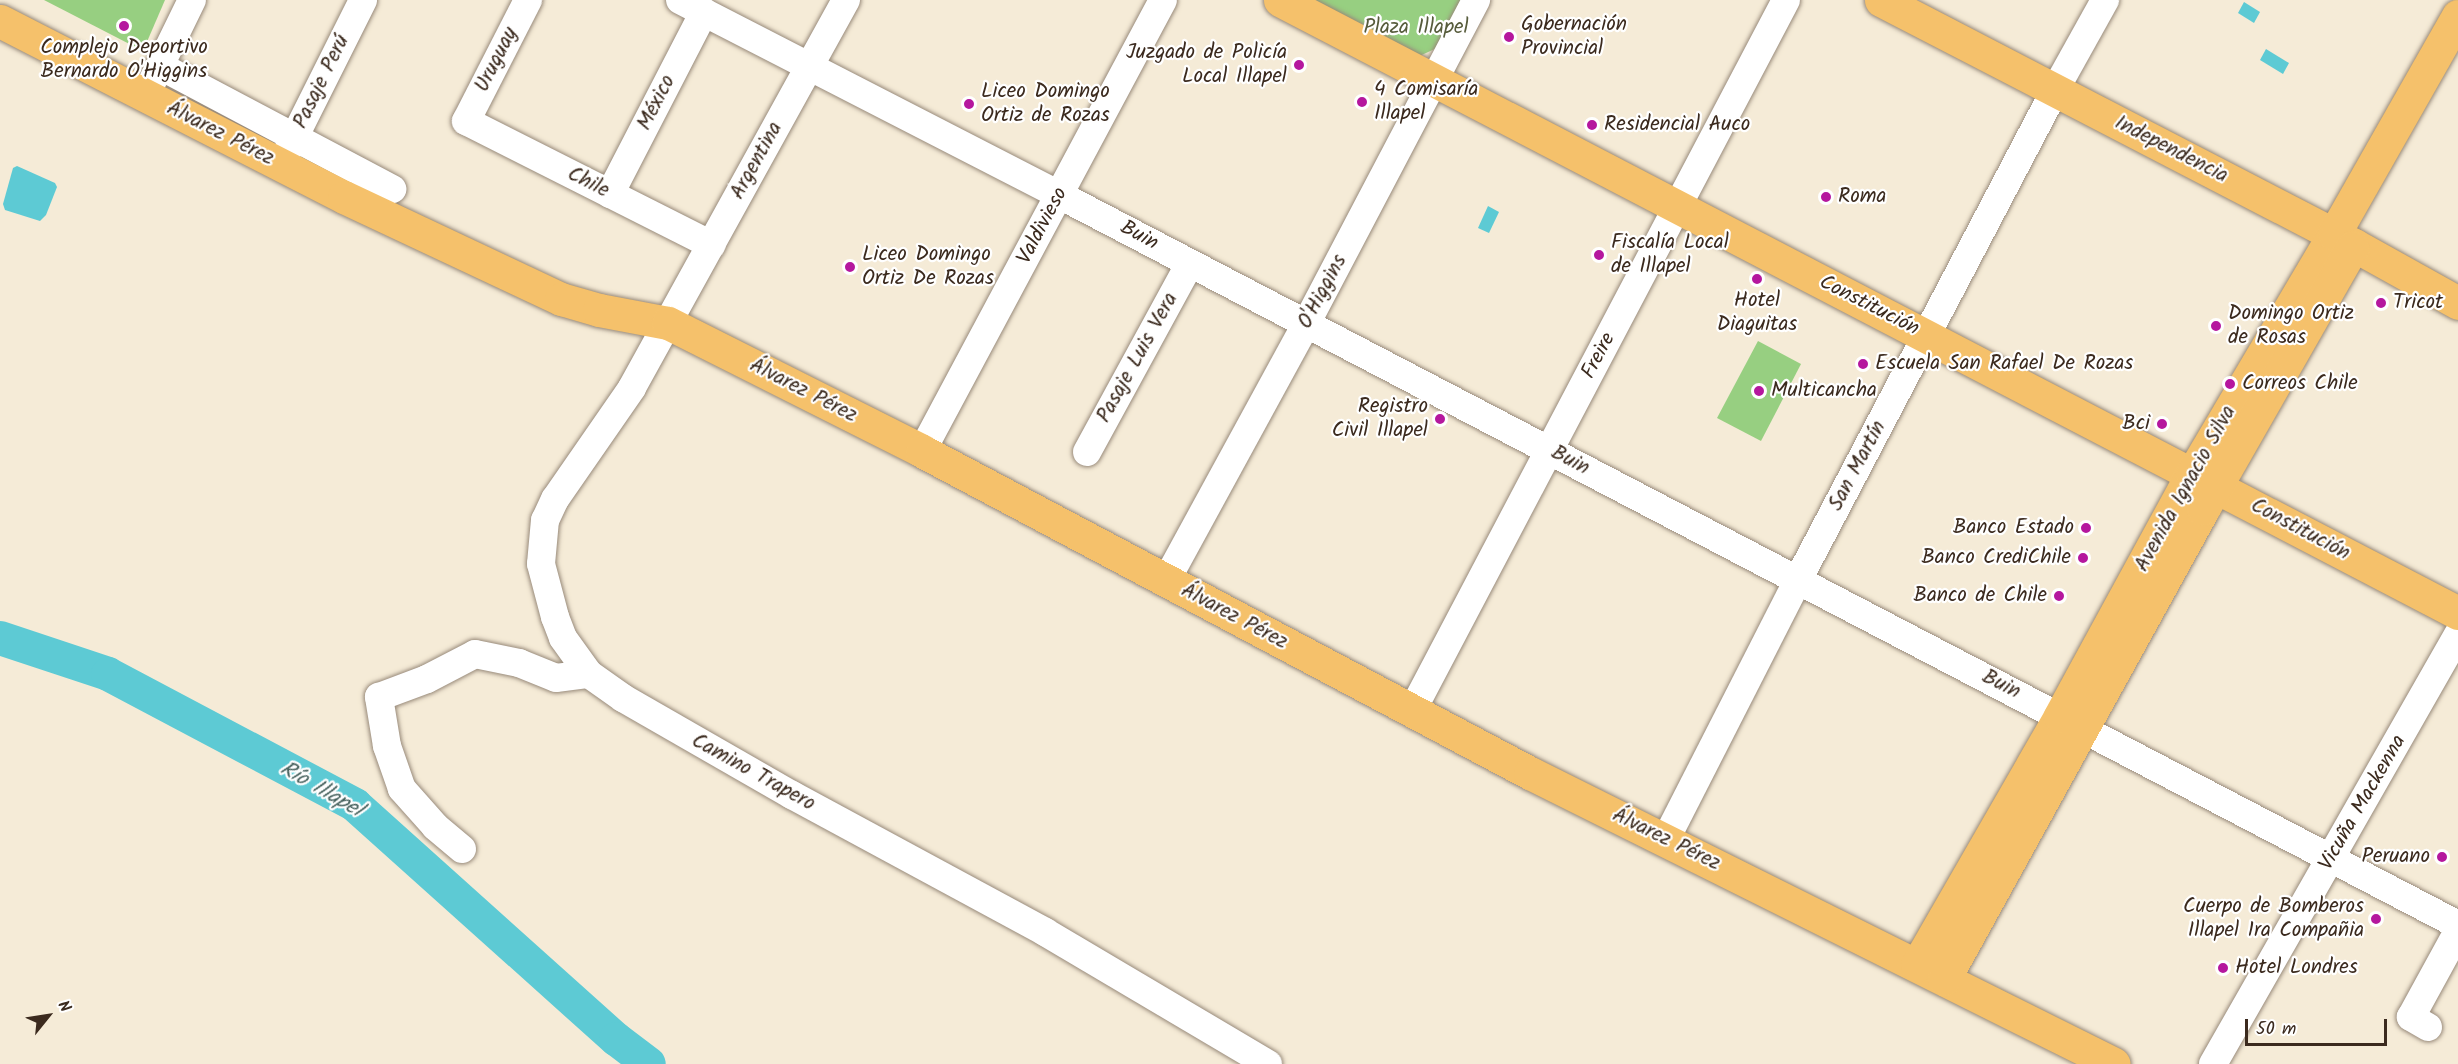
<!DOCTYPE html>
<meta charset="utf-8">
<style>
body{margin:0}
#map{position:relative;width:2458px;height:1064px;overflow:hidden;background:#f5ebd7;font-family:Kalam,sans-serif}
div>[style]{position:absolute}
.green>*{inset:0;background:#97cf81}
.water>*{inset:0;background:#5dcad4}
.river>*{height:34px;margin:-17px;padding:0 17px;transform-origin:17px;border-radius:17px;background:#5dcad4}
.roads{filter:drop-shadow(0 0 2px #988a7a) drop-shadow(0 0 2px #988a7a)}
.minor>*{height:28px;margin:-14px;padding:0 14px;transform-origin:14px;border-radius:14px;background:#fff}
.major>*{height:33px;margin:-16.5px;padding:0 16.5px;transform-origin:16.5px;border-radius:16.5px;background:#f5c16b}
.dots>*{width:16px;height:16px;translate:-50% -50%;box-sizing:border-box;border:3px solid #fff;border-radius:50%}
span{translate:-50% -50%;white-space:nowrap;text-align:center;line-height:1.15;-webkit-text-stroke:4.5px #fff;paint-order:stroke}
.poi-label{font-size:21px;color:#3b2a1e}
.left{translate:0 -50%;text-align:left}
.right{translate:-100% -50%;text-align:right}
.park-label{font-size:21px;color:#575c3c}
.street-label{font-size:21px;color:#3b2a1e}
.water-label{font-size:22px;color:#47625e;font-style:italic}
.north{position:absolute;left:18px;top:986px;width:60px;height:60px;-webkit-text-stroke:4px #fff;paint-order:stroke;rotate:60deg;font-size:16px;font-weight:700;line-height:24px;text-align:center;color:#3b2a1e}
.north::after{content:'';display:block;margin:auto;width:21px;height:27px;background:#3b2a1e;clip-path:polygon(50% 0,100% 100%,50% 72%,0 100%)}
.scale{position:absolute;left:2245px;top:1019px;width:142px;height:27px;box-sizing:border-box;border:3px solid #3b2a1e;border-top:0;padding-left:8px;font-size:18px;line-height:21px;white-space:nowrap;color:#3b2a1e;-webkit-text-stroke:4px #fff;paint-order:stroke}
</style>
<div id="map">
<div class="green">
<i style="clip-path:polygon(44px 0,165px 0,143px 51px)"></i>
<i style="clip-path:polygon(1302px 0,1462px 0,1437px 48px,1415px 58px)"></i>
<i style="clip-path:polygon(1758px 341px,1801px 364px,1761px 441px,1717px 418px)"></i>
</div>
<div class="water">
<i style="clip-path:polygon(2244px 2px,2260px 12px,2254px 23px,2238px 13px)"></i>
<i style="clip-path:polygon(2266px 49px,2289px 63px,2283px 74px,2260px 60px)"></i>
<i style="clip-path:polygon(17px 166px,55px 183px,57px 187px,46px 215px,40px 221px,5px 210px,3px 204px,13px 168px)"></i>
<i style="clip-path:polygon(1488px 206px,1499px 212px,1489px 233px,1478px 228px)"></i>
</div>
<div class="river">
<i style="left:0;top:638px;width:114px;rotate:18.4deg"></i>
<i style="left:108px;top:674px;width:280px;rotate:27.9deg"></i>
<i style="left:355px;top:805px;width:351px;rotate:41.9deg"></i>
<i style="left:616px;top:1039px;width:41px;rotate:37.1deg"></i>
</div>
<div class="roads">
<div class="minor">
<i style="left:528px;top:0;width:136px;rotate:117.1deg"></i>
<i style="left:466px;top:121px;width:275px;rotate:26.8deg"></i>
<i style="left:680px;top:0;width:440px;rotate:27.2deg"></i>
<i style="left:1071px;top:201px;width:1565px;rotate:27.56deg"></i>
<i style="left:846px;top:0;width:443px;rotate:118.9deg"></i>
<i style="left:632px;top:388px;width:135px;rotate:124.7deg"></i>
<i style="left:555px;top:499px;width:23px;rotate:115deg"></i>
<i style="left:545px;top:520px;width:44px;rotate:95.2deg"></i>
<i style="left:541px;top:564px;width:55px;rotate:75.2deg"></i>
<i style="left:555px;top:617px;width:22px;rotate:69deg"></i>
<i style="left:563px;top:638px;width:44px;rotate:54.2deg"></i>
<i style="left:589px;top:674px;width:42px;rotate:35.2deg"></i>
<i style="left:623px;top:698px;width:195px;rotate:29.9deg"></i>
<i style="left:792px;top:795px;width:288px;rotate:28.4deg"></i>
<i style="left:1045px;top:932px;width:259px;rotate:30.6deg"></i>
<i style="left:160px;top:66px;width:263px;rotate:27.9deg"></i>
<i style="left:152px;top:82px;width:91px;rotate:-64deg"></i>
<i style="left:286px;top:154px;width:172px;rotate:-63.4deg"></i>
<i style="left:610px;top:194px;width:205px;rotate:-62.7deg"></i>
<i style="left:922px;top:451px;width:511px;rotate:-61.88deg"></i>
<i style="left:1087px;top:452px;width:215px;rotate:-61.4deg"></i>
<i style="left:1166px;top:581px;width:293px;rotate:-61.4deg"></i>
<i style="left:1306px;top:324px;width:366px;rotate:-62.3deg"></i>
<i style="left:1412px;top:711px;width:803px;rotate:-62.25deg"></i>
<i style="left:1666px;top:839px;width:291px;rotate:-63deg"></i>
<i style="left:1798px;top:580px;width:553px;rotate:-62.32deg"></i>
<i style="left:2055px;top:90px;width:103px;rotate:-60.9deg"></i>
<i style="left:462px;top:849px;width:35px;rotate:-140deg"></i>
<i style="left:435px;top:826px;width:50px;rotate:-131.7deg"></i>
<i style="left:402px;top:789px;width:46px;rotate:-109.2deg"></i>
<i style="left:387px;top:746px;width:50px;rotate:-99.3deg"></i>
<i style="left:379px;top:697px;width:51px;rotate:-20.6deg"></i>
<i style="left:427px;top:679px;width:54px;rotate:-27.5deg"></i>
<i style="left:475px;top:654px;width:45px;rotate:11.6deg"></i>
<i style="left:519px;top:663px;width:40px;rotate:22deg"></i>
<i style="left:556px;top:678px;width:33px;rotate:-7deg"></i>
<i style="left:2428px;top:1027px;width:20px;rotate:-150deg"></i>
<i style="left:2411px;top:1017px;width:98px;rotate:-61.3deg"></i>
<i style="left:2213px;top:1064px;width:495px;rotate:-60.3deg"></i>
</div>
<div class="major">
<i style="left:1280px;top:0;width:1328px;rotate:27.49deg"></i>
<i style="left:1881px;top:0;width:533px;rotate:27.38deg"></i>
<i style="left:2354px;top:245px;width:119px;rotate:29.1deg"></i>
<i style="left:0;top:21px;width:386px;rotate:27.1deg"></i>
<i style="left:344px;top:197px;width:240px;rotate:25.2deg"></i>
<i style="left:561px;top:299px;width:40px;rotate:16deg"></i>
<i style="left:599px;top:310px;width:70px;rotate:10.7deg"></i>
<i style="left:668px;top:323px;width:284px;rotate:26.7deg"></i>
<i style="left:922px;top:451px;width:688px;rotate:27.91deg"></i>
<i style="left:1530px;top:773px;width:652px;rotate:26.49deg"></i>
<i style="left:1917px;top:965px;width:287px;rotate:-60.1deg"></i>
<i style="left:2060px;top:716px;width:276px;rotate:-61.4deg"></i>
<i style="left:2192px;top:474px;width:279px;rotate:-59.4deg"></i>
<i style="left:2334px;top:234px;width:251px;rotate:-60.4deg"></i>
<i style="left:1944px;top:979px;width:537px;rotate:-61.14deg"></i>
<i style="left:2203px;top:509px;width:301px;rotate:-60.3deg"></i>
</div>
</div>
<div class="dots">
<i style="left:124px;top:26px;background:#b5179e"></i>
<i style="left:1509px;top:37px;background:#b5179e"></i>
<i style="left:1299px;top:65px;background:#b5179e"></i>
<i style="left:1362px;top:102px;background:#b5179e"></i>
<i style="left:969px;top:104px;background:#b5179e"></i>
<i style="left:1592px;top:125px;background:#b5179e"></i>
<i style="left:1826px;top:197px;background:#b5179e"></i>
<i style="left:1599px;top:255px;background:#b5179e"></i>
<i style="left:850px;top:267px;background:#b5179e"></i>
<i style="left:1757px;top:279px;background:#b5179e"></i>
<i style="left:2381px;top:303px;background:#b5179e"></i>
<i style="left:2216px;top:326px;background:#b5179e"></i>
<i style="left:1863px;top:364px;background:#b5179e"></i>
<i style="left:2230px;top:384px;background:#b5179e"></i>
<i style="left:1759px;top:391px;background:#b5179e"></i>
<i style="left:1440px;top:419px;background:#b5179e"></i>
<i style="left:2162px;top:424px;background:#b5179e"></i>
<i style="left:2086px;top:528px;background:#b5179e"></i>
<i style="left:2083px;top:558px;background:#b5179e"></i>
<i style="left:2059px;top:596px;background:#b5179e"></i>
<i style="left:2442px;top:857px;background:#b5179e"></i>
<i style="left:2376px;top:919px;background:#b5179e"></i>
<i style="left:2223px;top:968px;background:#b5179e"></i>
</div>
<div class="poi-label">
<span class="left" style="left:1521px;top:37px">Gobernación<br>Provincial</span>
<span style="left:124px;top:60px">Complejo Deportivo<br>Bernardo O'Higgins</span>
<span class="right" style="left:1287px;top:65px">Juzgado de Policía<br>Local Illapel</span>
<span class="left" style="left:1374px;top:102px">4 Comisaría<br>Illapel</span>
<span class="left" style="left:981px;top:104px">Liceo Domingo<br>Ortiz de Rozas</span>
<span class="left" style="left:1604px;top:125px">Residencial Auco</span>
<span class="left" style="left:1838px;top:197px">Roma</span>
<span class="left" style="left:1611px;top:255px">Fiscalía Local<br>de Illapel</span>
<span class="left" style="left:862px;top:267px">Liceo Domingo<br>Ortiz De Rozas</span>
<span style="left:1757px;top:313px">Hotel<br>Diaguitas</span>
<span class="left" style="left:2393px;top:303px">Tricot</span>
<span class="left" style="left:2228px;top:326px">Domingo Ortiz<br>de Rosas</span>
<span class="left" style="left:1875px;top:364px">Escuela San Rafael De Rozas</span>
<span class="left" style="left:2242px;top:384px">Correos Chile</span>
<span class="left" style="left:1771px;top:391px">Multicancha</span>
<span class="right" style="left:1428px;top:419px">Registro<br>Civil Illapel</span>
<span class="right" style="left:2150px;top:424px">Bci</span>
<span class="right" style="left:2074px;top:528px">Banco Estado</span>
<span class="right" style="left:2071px;top:558px">Banco CrediChile</span>
<span class="right" style="left:2047px;top:596px">Banco de Chile</span>
<span class="right" style="left:2430px;top:857px">Peruano</span>
<span class="right" style="left:2364px;top:919px">Cuerpo de Bomberos<br>Illapel 1ra Compañia</span>
<span class="left" style="left:2235px;top:968px">Hotel Londres</span>
</div>
<div class="park-label">
<span style="left:1416px;top:28px">Plaza Illapel</span>
</div>
<div class="street-label">
<span style="left:497px;top:60px;rotate:-63deg">Uruguay</span>
<span style="left:322px;top:82px;rotate:-64deg">Pasaje Perú</span>
<span style="left:657px;top:103px;rotate:-63deg">México</span>
<span style="left:220px;top:134px;rotate:27deg">Álvarez Pérez</span>
<span style="left:2171px;top:150px;rotate:27deg">Independencia</span>
<span style="left:757px;top:161px;rotate:-61deg">Argentina</span>
<span style="left:588px;top:183px;rotate:27deg">Chile</span>
<span style="left:1043px;top:226px;rotate:-62deg">Valdivieso</span>
<span style="left:1139px;top:236px;rotate:28deg">Buin</span>
<span style="left:1323px;top:292px;rotate:-62deg">O'Higgins</span>
<span style="left:1869px;top:306px;rotate:27deg">Constitución</span>
<span style="left:1599px;top:356px;rotate:-62deg">Freire</span>
<span style="left:1138px;top:358px;rotate:-61deg">Pasaje Luis Vera</span>
<span style="left:803px;top:391px;rotate:27deg">Álvarez Pérez</span>
<span style="left:1570px;top:461px;rotate:28deg">Buin</span>
<span style="left:1858px;top:466px;rotate:-62deg">San Martín</span>
<span style="left:2186px;top:489px;rotate:-61deg">Avenida Ignacio Silva</span>
<span style="left:2300px;top:530px;rotate:28deg">Constitución</span>
<span style="left:1234px;top:617px;rotate:28deg">Álvarez Pérez</span>
<span style="left:2001px;top:685px;rotate:27deg">Buin</span>
<span style="left:753px;top:773px;rotate:29deg">Camino Trapero</span>
<span style="left:2363px;top:803px;rotate:-60deg">Vicuña Mackenna</span>
<span style="left:1666px;top:840px;rotate:26deg">Álvarez Pérez</span>
</div>
<div class="water-label">
<span style="left:321px;top:790px;rotate:30deg">Río Illapel</span>
</div>
<div class="north">N</div>
<div class="scale">50 m</div>
</div>
